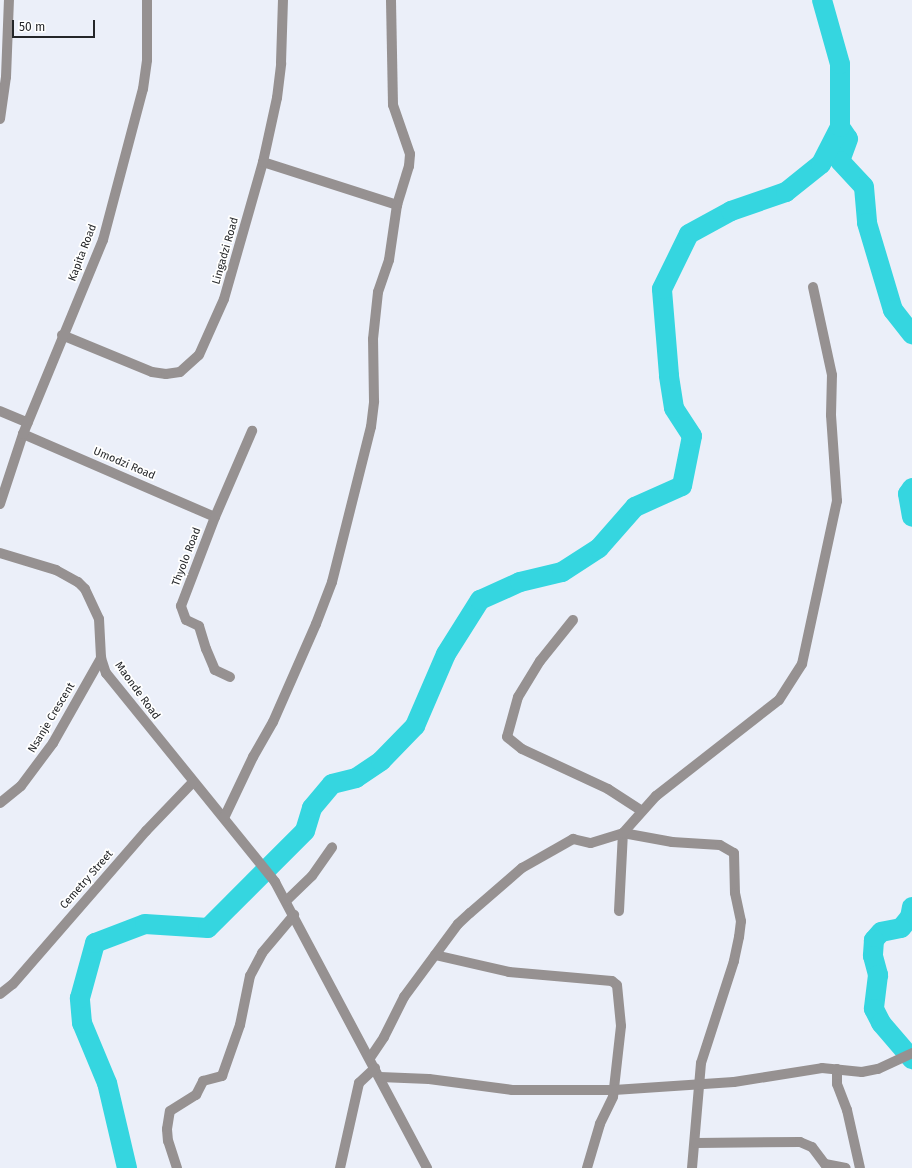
<!DOCTYPE html>
<style>
body{margin:0}
#map{position:relative;width:912px;height:1168px;overflow:hidden;background:#ebeff9;font-family:"Fira Sans",sans-serif}
div>[style]{position:absolute}
.river>*{height:20px;margin:-10px;padding:0 10px;transform-origin:10px;border-radius:10px;background:#35d6e0}
.minor>*{height:10px;margin:-5px;padding:0 5px;transform-origin:5px;border-radius:5px;background:#969191}
span{translate:-50% -50%;white-space:nowrap;text-align:center;line-height:1.15;-webkit-text-stroke:3.5px #fff;paint-order:stroke}
.street-label{font-size:11px;color:#242629}
.scale{position:absolute;left:12px;top:20px;width:83px;height:18px;box-sizing:border-box;border:2px solid #242629;border-top:0;padding-left:5px;font-size:12px;line-height:14px;white-space:nowrap;color:#242629;-webkit-text-stroke:3px #fff;paint-order:stroke}
</style>
<div id="map">
<div class="river">
<i style="left:840px;top:127px;width:14px;rotate:56deg"></i>
<i style="left:848px;top:139px;width:23px;rotate:110deg"></i>
<i style="left:840px;top:161px;width:35px;rotate:47deg"></i>
<i style="left:864px;top:187px;width:36px;rotate:85deg"></i>
<i style="left:867px;top:223px;width:91px;rotate:73.4deg"></i>
<i style="left:893px;top:310px;width:31px;rotate:52deg"></i>
<i style="left:912px;top:488px;width:7px;rotate:124deg"></i>
<i style="left:908px;top:494px;width:23px;rotate:80deg"></i>
<i style="left:912px;top:907px;width:10px;rotate:101deg"></i>
<i style="left:910px;top:917px;width:14px;rotate:129deg"></i>
<i style="left:901px;top:928px;width:20px;rotate:169deg"></i>
<i style="left:881px;top:932px;width:11px;rotate:131deg"></i>
<i style="left:874px;top:940px;width:16px;rotate:94deg"></i>
<i style="left:873px;top:956px;width:20px;rotate:75deg"></i>
<i style="left:878px;top:975px;width:34px;rotate:97deg"></i>
<i style="left:874px;top:1009px;width:16px;rotate:63deg"></i>
<i style="left:881px;top:1023px;width:48px;rotate:49.3deg"></i>
<i style="left:127px;top:1168px;width:87px;rotate:-103.2deg"></i>
<i style="left:107px;top:1083px;width:65px;rotate:-112.6deg"></i>
<i style="left:82px;top:1023px;width:25px;rotate:-95deg"></i>
<i style="left:80px;top:998px;width:57px;rotate:-74.7deg"></i>
<i style="left:95px;top:943px;width:53px;rotate:-20.8deg"></i>
<i style="left:145px;top:924px;width:63px;rotate:3.6deg"></i>
<i style="left:208px;top:928px;width:137px;rotate:-45deg"></i>
<i style="left:305px;top:831px;width:24px;rotate:-73deg"></i>
<i style="left:312px;top:808px;width:31px;rotate:-50deg"></i>
<i style="left:332px;top:784px;width:25px;rotate:-14deg"></i>
<i style="left:356px;top:778px;width:30px;rotate:-34deg"></i>
<i style="left:381px;top:761px;width:49px;rotate:-45.8deg"></i>
<i style="left:415px;top:726px;width:78px;rotate:-66.7deg"></i>
<i style="left:446px;top:654px;width:64px;rotate:-57.8deg"></i>
<i style="left:480px;top:600px;width:44px;rotate:-24.2deg"></i>
<i style="left:520px;top:582px;width:43px;rotate:-13.4deg"></i>
<i style="left:562px;top:572px;width:44px;rotate:-33deg"></i>
<i style="left:599px;top:548px;width:55px;rotate:-48.7deg"></i>
<i style="left:635px;top:507px;width:51px;rotate:-24.1deg"></i>
<i style="left:682px;top:486px;width:51px;rotate:-78.7deg"></i>
<i style="left:692px;top:436px;width:33px;rotate:-123deg"></i>
<i style="left:674px;top:408px;width:33px;rotate:-99deg"></i>
<i style="left:669px;top:375px;width:86px;rotate:-94.7deg"></i>
<i style="left:662px;top:289px;width:61px;rotate:-63.9deg"></i>
<i style="left:689px;top:234px;width:48px;rotate:-28.7deg"></i>
<i style="left:731px;top:211px;width:58px;rotate:-19.1deg"></i>
<i style="left:786px;top:192px;width:45px;rotate:-38.7deg"></i>
<i style="left:821px;top:164px;width:42px;rotate:-62.8deg"></i>
<i style="left:840px;top:127px;width:63px;rotate:-90deg"></i>
<i style="left:840px;top:64px;width:66px;rotate:-105.7deg"></i>
</div>
<div class="minor">
<i style="left:0;top:119px;width:42px;rotate:-81.9deg"></i>
<i style="left:6px;top:77px;width:77px;rotate:-87.8deg"></i>
<i style="left:263px;top:162px;width:141px;rotate:17.8deg"></i>
<i style="left:62px;top:335px;width:97px;rotate:22.3deg"></i>
<i style="left:152px;top:372px;width:14px;rotate:8deg"></i>
<i style="left:166px;top:374px;width:14px;rotate:-8deg"></i>
<i style="left:180px;top:372px;width:25px;rotate:-42deg"></i>
<i style="left:199px;top:355px;width:61px;rotate:-65.9deg"></i>
<i style="left:224px;top:299px;width:142px;rotate:-74.1deg"></i>
<i style="left:263px;top:162px;width:66px;rotate:-77.7deg"></i>
<i style="left:277px;top:98px;width:35px;rotate:-83deg"></i>
<i style="left:281px;top:63px;width:63px;rotate:-88.2deg"></i>
<i style="left:0;top:411px;width:30px;rotate:23deg"></i>
<i style="left:23px;top:434px;width:209px;rotate:23.4deg"></i>
<i style="left:0;top:504px;width:74px;rotate:-71.8deg"></i>
<i style="left:23px;top:434px;width:210px;rotate:-67.6deg"></i>
<i style="left:103px;top:240px;width:156px;rotate:-75.2deg"></i>
<i style="left:143px;top:89px;width:29px;rotate:-82deg"></i>
<i style="left:147px;top:60px;width:60px;rotate:-90deg"></i>
<i style="left:0;top:553px;width:59px;rotate:16.9deg"></i>
<i style="left:56px;top:570px;width:25px;rotate:29deg"></i>
<i style="left:78px;top:582px;width:10px;rotate:45deg"></i>
<i style="left:85px;top:589px;width:33px;rotate:65deg"></i>
<i style="left:99px;top:619px;width:39px;rotate:87deg"></i>
<i style="left:101px;top:658px;width:16px;rotate:72deg"></i>
<i style="left:106px;top:673px;width:269px;rotate:51deg"></i>
<i style="left:275px;top:882px;width:324px;rotate:62deg"></i>
<i style="left:573px;top:620px;width:53px;rotate:128.8deg"></i>
<i style="left:540px;top:661px;width:42px;rotate:121.4deg"></i>
<i style="left:518px;top:697px;width:41px;rotate:105.4deg"></i>
<i style="left:507px;top:737px;width:19px;rotate:39deg"></i>
<i style="left:522px;top:749px;width:95px;rotate:24.9deg"></i>
<i style="left:608px;top:789px;width:40px;rotate:32.9deg"></i>
<i style="left:230px;top:677px;width:17px;rotate:-155deg"></i>
<i style="left:215px;top:670px;width:23px;rotate:-113deg"></i>
<i style="left:206px;top:649px;width:24px;rotate:-107deg"></i>
<i style="left:199px;top:626px;width:14px;rotate:-155deg"></i>
<i style="left:186px;top:620px;width:15px;rotate:-110deg"></i>
<i style="left:181px;top:606px;width:95px;rotate:-69.1deg"></i>
<i style="left:215px;top:517px;width:94px;rotate:-66.7deg"></i>
<i style="left:0;top:803px;width:27px;rotate:-39deg"></i>
<i style="left:21px;top:786px;width:54px;rotate:-53.3deg"></i>
<i style="left:53px;top:743px;width:98px;rotate:-60.5deg"></i>
<i style="left:224px;top:818px;width:68px;rotate:-64.6deg"></i>
<i style="left:253px;top:757px;width:40px;rotate:-60.3deg"></i>
<i style="left:273px;top:722px;width:107px;rotate:-66.3deg"></i>
<i style="left:316px;top:624px;width:45px;rotate:-69.1deg"></i>
<i style="left:332px;top:582px;width:160px;rotate:-75.9deg"></i>
<i style="left:371px;top:427px;width:26px;rotate:-83deg"></i>
<i style="left:374px;top:401px;width:62px;rotate:-90.9deg"></i>
<i style="left:373px;top:339px;width:47px;rotate:-83.9deg"></i>
<i style="left:378px;top:292px;width:34px;rotate:-71deg"></i>
<i style="left:389px;top:260px;width:56px;rotate:-81.7deg"></i>
<i style="left:397px;top:205px;width:41px;rotate:-72.9deg"></i>
<i style="left:409px;top:166px;width:12px;rotate:-85deg"></i>
<i style="left:410px;top:154px;width:52px;rotate:-109.1deg"></i>
<i style="left:393px;top:105px;width:105px;rotate:-91.1deg"></i>
<i style="left:286px;top:901px;width:36px;rotate:-44deg"></i>
<i style="left:312px;top:876px;width:35px;rotate:-55deg"></i>
<i style="left:619px;top:911px;width:78px;rotate:-87.1deg"></i>
<i style="left:623px;top:833px;width:50px;rotate:10.4deg"></i>
<i style="left:672px;top:842px;width:48px;rotate:3.6deg"></i>
<i style="left:720px;top:845px;width:16px;rotate:30deg"></i>
<i style="left:734px;top:853px;width:40px;rotate:88.6deg"></i>
<i style="left:735px;top:893px;width:29px;rotate:78deg"></i>
<i style="left:741px;top:921px;width:16px;rotate:97deg"></i>
<i style="left:739px;top:937px;width:25px;rotate:102deg"></i>
<i style="left:734px;top:961px;width:107px;rotate:107.9deg"></i>
<i style="left:701px;top:1063px;width:105px;rotate:94.9deg"></i>
<i style="left:435px;top:955px;width:76px;rotate:12.9deg"></i>
<i style="left:509px;top:972px;width:103px;rotate:5deg"></i>
<i style="left:612px;top:981px;width:6px;rotate:39deg"></i>
<i style="left:617px;top:985px;width:41px;rotate:84.4deg"></i>
<i style="left:621px;top:1026px;width:71px;rotate:96.4deg"></i>
<i style="left:613px;top:1097px;width:30px;rotate:116deg"></i>
<i style="left:600px;top:1124px;width:46px;rotate:106.5deg"></i>
<i style="left:0;top:994px;width:16px;rotate:-38deg"></i>
<i style="left:13px;top:984px;width:203px;rotate:-49deg"></i>
<i style="left:146px;top:831px;width:68px;rotate:-46.2deg"></i>
<i style="left:370px;top:1058px;width:25px;rotate:-56deg"></i>
<i style="left:384px;top:1037px;width:45px;rotate:-63.4deg"></i>
<i style="left:404px;top:997px;width:91px;rotate:-53.5deg"></i>
<i style="left:458px;top:924px;width:16px;rotate:-43deg"></i>
<i style="left:470px;top:913px;width:69px;rotate:-40.9deg"></i>
<i style="left:522px;top:868px;width:59px;rotate:-29.6deg"></i>
<i style="left:573px;top:839px;width:18px;rotate:13deg"></i>
<i style="left:591px;top:843px;width:34px;rotate:-17deg"></i>
<i style="left:623px;top:833px;width:50px;rotate:-48.3deg"></i>
<i style="left:656px;top:796px;width:156px;rotate:-38deg"></i>
<i style="left:779px;top:700px;width:43px;rotate:-57.4deg"></i>
<i style="left:802px;top:664px;width:167px;rotate:-77.9deg"></i>
<i style="left:837px;top:501px;width:86px;rotate:-94deg"></i>
<i style="left:831px;top:415px;width:40px;rotate:-88.6deg"></i>
<i style="left:832px;top:375px;width:90px;rotate:-102.2deg"></i>
<i style="left:837px;top:1069px;width:15px;rotate:90deg"></i>
<i style="left:837px;top:1084px;width:28px;rotate:69deg"></i>
<i style="left:847px;top:1110px;width:59px;rotate:77.4deg"></i>
<i style="left:380px;top:1077px;width:49px;rotate:2.3deg"></i>
<i style="left:429px;top:1079px;width:84px;rotate:7.5deg"></i>
<i style="left:512px;top:1090px;width:102px"></i>
<i style="left:614px;top:1090px;width:120px;rotate:-3.8deg"></i>
<i style="left:734px;top:1082px;width:89px;rotate:-9deg"></i>
<i style="left:822px;top:1068px;width:40px;rotate:5.7deg"></i>
<i style="left:862px;top:1072px;width:16px;rotate:-11deg"></i>
<i style="left:878px;top:1069px;width:38px;rotate:-25deg"></i>
<i style="left:696px;top:1143px;width:104px;rotate:-0.6deg"></i>
<i style="left:800px;top:1142px;width:13px;rotate:23deg"></i>
<i style="left:812px;top:1147px;width:21px;rotate:53deg"></i>
<i style="left:825px;top:1164px;width:21px;rotate:11deg"></i>
<i style="left:177px;top:1168px;width:28px;rotate:-108deg"></i>
<i style="left:168px;top:1141px;width:12px;rotate:-95deg"></i>
<i style="left:167px;top:1129px;width:18px;rotate:-81deg"></i>
<i style="left:170px;top:1111px;width:31px;rotate:-32deg"></i>
<i style="left:196px;top:1095px;width:16px;rotate:-63deg"></i>
<i style="left:203px;top:1081px;width:20px;rotate:-15deg"></i>
<i style="left:222px;top:1076px;width:54px;rotate:-70.6deg"></i>
<i style="left:240px;top:1025px;width:50px;rotate:-78.5deg"></i>
<i style="left:250px;top:976px;width:26px;rotate:-62deg"></i>
<i style="left:262px;top:953px;width:50px;rotate:-49.9deg"></i>
<i style="left:340px;top:1168px;width:87px;rotate:-77.4deg"></i>
<i style="left:359px;top:1083px;width:22px;rotate:-43deg"></i>
</div>
<div class="street-label">
<span style="left:226px;top:251px;rotate:-74deg">Lingadzi Road</span>
<span style="left:83px;top:253px;rotate:-69deg">Kapita Road</span>
<span style="left:124px;top:464px;rotate:23deg">Umodzi Road</span>
<span style="left:187px;top:557px;rotate:-69deg">Thyolo Road</span>
<span style="left:137px;top:691px;rotate:54deg">Maonde Road</span>
<span style="left:52px;top:718px;rotate:-59deg">Nsanje Crescent</span>
<span style="left:87px;top:880px;rotate:-49deg">Cemetry Street</span>
</div>
<div class="scale">50 m</div>
</div>
